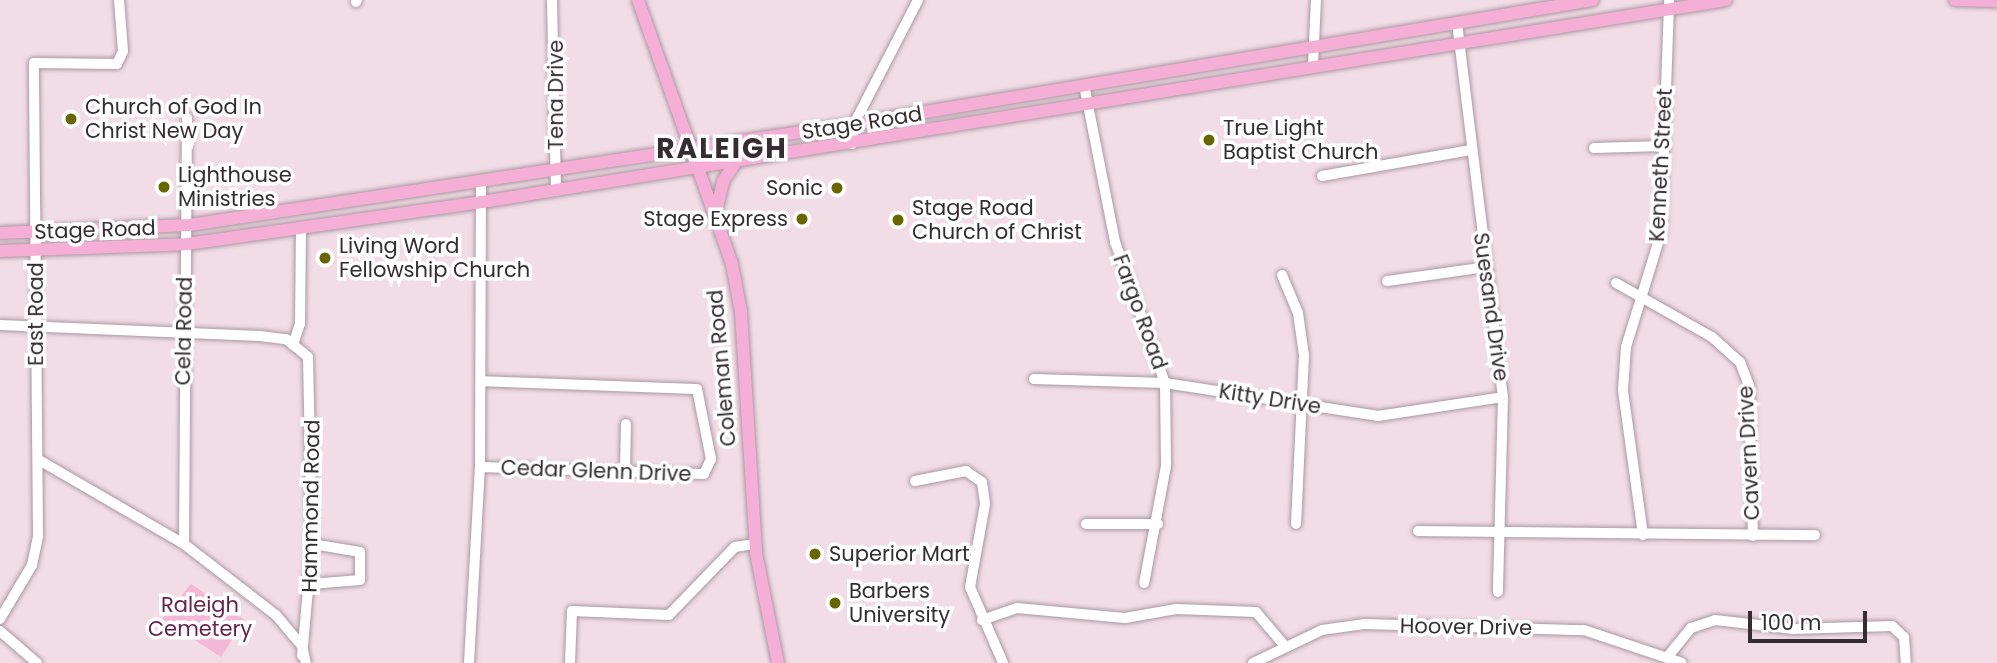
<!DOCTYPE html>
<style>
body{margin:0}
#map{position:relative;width:1997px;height:663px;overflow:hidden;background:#f2dde7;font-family:Poppins,sans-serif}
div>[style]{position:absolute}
.green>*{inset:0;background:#f3b8d6}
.roads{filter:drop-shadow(0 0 2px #ab98a1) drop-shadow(0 0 2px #ab98a1)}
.minor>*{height:10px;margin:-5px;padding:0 5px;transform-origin:5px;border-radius:5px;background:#fff}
.major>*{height:12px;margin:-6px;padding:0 6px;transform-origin:6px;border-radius:6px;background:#f5aed6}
.dots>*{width:19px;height:19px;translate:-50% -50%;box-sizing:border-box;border:4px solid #fff;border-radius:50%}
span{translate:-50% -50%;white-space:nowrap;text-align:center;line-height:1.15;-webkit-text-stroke:7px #fff;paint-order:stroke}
.street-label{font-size:21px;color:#352d31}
.poi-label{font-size:21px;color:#352d31}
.left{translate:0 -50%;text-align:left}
.right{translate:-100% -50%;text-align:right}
.park-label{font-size:21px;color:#68234c}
.district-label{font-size:28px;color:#352d31;font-weight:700;letter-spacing:2px}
.scale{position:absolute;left:1748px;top:611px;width:119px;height:32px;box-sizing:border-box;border:4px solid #352d31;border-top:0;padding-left:9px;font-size:21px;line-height:24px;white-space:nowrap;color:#352d31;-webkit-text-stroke:5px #fff;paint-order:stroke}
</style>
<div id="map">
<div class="green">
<i style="clip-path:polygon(191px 584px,245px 620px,221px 657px,162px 619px)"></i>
</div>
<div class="roads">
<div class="minor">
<i style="left:552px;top:0;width:191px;rotate:88.8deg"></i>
<i style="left:356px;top:2px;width:2px;rotate:-63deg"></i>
<i style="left:1457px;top:23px;width:377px;rotate:83deg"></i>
<i style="left:1503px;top:397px;width:195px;rotate:91.5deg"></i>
<i style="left:1313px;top:65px;width:65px;rotate:-87.4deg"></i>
<i style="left:1084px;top:85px;width:160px;rotate:78.8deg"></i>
<i style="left:1115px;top:242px;width:150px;rotate:70.5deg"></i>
<i style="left:1165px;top:383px;width:83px;rotate:89.3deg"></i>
<i style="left:1166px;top:466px;width:119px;rotate:100.6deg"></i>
<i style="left:852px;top:144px;width:20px;rotate:-84deg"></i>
<i style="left:854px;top:124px;width:140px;rotate:-62.7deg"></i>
<i style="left:1594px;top:148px;width:69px;rotate:-1.7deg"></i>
<i style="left:1322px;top:176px;width:151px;rotate:-9.9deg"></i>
<i style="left:1282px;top:275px;width:41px;rotate:67.2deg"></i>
<i style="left:1298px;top:313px;width:42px;rotate:81.9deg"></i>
<i style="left:1304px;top:355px;width:169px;rotate:92.7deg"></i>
<i style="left:1387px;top:281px;width:100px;rotate:-8deg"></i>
<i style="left:1616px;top:283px;width:110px;rotate:29.4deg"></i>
<i style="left:1712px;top:337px;width:38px;rotate:42deg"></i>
<i style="left:1740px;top:362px;width:25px;rotate:69deg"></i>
<i style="left:1749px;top:385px;width:151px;rotate:88.5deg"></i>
<i style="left:0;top:325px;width:260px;rotate:2.4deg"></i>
<i style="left:260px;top:336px;width:26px;rotate:7deg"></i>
<i style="left:286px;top:339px;width:28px;rotate:39deg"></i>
<i style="left:308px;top:357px;width:187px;rotate:88.8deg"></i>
<i style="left:312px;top:544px;width:112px;rotate:95.1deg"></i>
<i style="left:293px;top:345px;width:22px;rotate:-72deg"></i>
<i style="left:300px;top:324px;width:96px;rotate:-89.4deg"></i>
<i style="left:1034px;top:379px;width:131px;rotate:1.7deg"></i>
<i style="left:1165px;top:383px;width:216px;rotate:8.8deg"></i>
<i style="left:1378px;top:416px;width:126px;rotate:-8.6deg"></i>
<i style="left:39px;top:460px;width:168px;rotate:30.1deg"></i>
<i style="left:184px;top:544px;width:116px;rotate:37.7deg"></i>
<i style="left:276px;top:615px;width:40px;rotate:50deg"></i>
<i style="left:302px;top:646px;width:17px;rotate:77deg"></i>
<i style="left:480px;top:467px;width:224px;rotate:1.8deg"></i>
<i style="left:704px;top:474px;width:17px;rotate:-65deg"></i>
<i style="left:711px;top:459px;width:71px;rotate:-101.3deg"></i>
<i style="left:697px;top:389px;width:215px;rotate:-177.9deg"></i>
<i style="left:625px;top:471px;width:47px;rotate:-88.8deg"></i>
<i style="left:915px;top:481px;width:52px;rotate:-11.1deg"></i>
<i style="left:966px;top:471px;width:19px;rotate:35deg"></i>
<i style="left:982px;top:482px;width:22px;rotate:82deg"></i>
<i style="left:985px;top:504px;width:84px;rotate:100.2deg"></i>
<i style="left:970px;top:587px;width:83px;rotate:66.5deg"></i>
<i style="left:1086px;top:524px;width:72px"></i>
<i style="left:1418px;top:531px;width:397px;rotate:0.6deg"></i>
<i style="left:1643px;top:535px;width:146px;rotate:-97.9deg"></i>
<i style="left:1623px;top:390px;width:43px;rotate:-86deg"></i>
<i style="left:1626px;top:347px;width:119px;rotate:-72.9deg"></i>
<i style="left:1661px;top:233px;width:233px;rotate:-88deg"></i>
<i style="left:184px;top:544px;width:426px;rotate:-89.6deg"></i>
<i style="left:311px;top:584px;width:49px;rotate:-4.7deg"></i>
<i style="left:360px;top:580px;width:28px;rotate:-90deg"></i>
<i style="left:360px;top:552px;width:49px;rotate:-170.5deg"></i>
<i style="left:0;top:619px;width:63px;rotate:-59.3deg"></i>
<i style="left:32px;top:565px;width:30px;rotate:-78deg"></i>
<i style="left:38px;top:536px;width:473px;rotate:-90.5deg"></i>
<i style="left:34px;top:63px;width:83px;rotate:0.7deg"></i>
<i style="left:117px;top:64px;width:14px;rotate:-65deg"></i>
<i style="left:123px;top:51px;width:51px;rotate:-94.5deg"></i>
<i style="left:982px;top:620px;width:37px;rotate:-19deg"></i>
<i style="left:1017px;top:608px;width:108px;rotate:5.3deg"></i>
<i style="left:1125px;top:618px;width:52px;rotate:-10deg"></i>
<i style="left:1176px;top:609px;width:80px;rotate:2.1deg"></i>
<i style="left:1256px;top:612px;width:43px;rotate:49.7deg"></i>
<i style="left:0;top:631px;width:49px;rotate:40.9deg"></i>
<i style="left:1669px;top:655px;width:35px;rotate:-51deg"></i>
<i style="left:1691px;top:628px;width:25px;rotate:-18deg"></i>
<i style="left:1715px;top:620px;width:79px;rotate:6.6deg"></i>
<i style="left:1793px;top:629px;width:99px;rotate:-1.7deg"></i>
<i style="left:1892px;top:626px;width:16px;rotate:43deg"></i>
<i style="left:1904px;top:637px;width:26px;rotate:86deg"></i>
<i style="left:469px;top:663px;width:196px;rotate:-86.8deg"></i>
<i style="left:480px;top:467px;width:286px;rotate:-89.8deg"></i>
<i style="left:570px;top:663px;width:52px;rotate:-87.8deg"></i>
<i style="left:572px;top:611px;width:97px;rotate:2.4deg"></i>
<i style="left:669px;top:615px;width:95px;rotate:-45.9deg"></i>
<i style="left:735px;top:547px;width:20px;rotate:-9deg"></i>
<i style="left:1253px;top:663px;width:76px;rotate:-25.6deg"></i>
<i style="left:1322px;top:630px;width:42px;rotate:-8.1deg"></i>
<i style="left:1364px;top:624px;width:220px;rotate:1.6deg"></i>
<i style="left:1584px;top:630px;width:103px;rotate:18.6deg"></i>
</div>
<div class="major">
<i style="left:638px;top:0;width:280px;rotate:70.4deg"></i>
<i style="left:732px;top:264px;width:49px;rotate:79.4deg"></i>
<i style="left:741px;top:312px;width:241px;rotate:86.4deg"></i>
<i style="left:756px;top:553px;width:112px;rotate:78.7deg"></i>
<i style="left:1955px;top:0;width:42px;rotate:1.4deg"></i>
<i style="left:716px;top:212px;width:32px;rotate:-77deg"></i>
<i style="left:723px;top:181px;width:23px;rotate:-56deg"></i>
<i style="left:0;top:233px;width:190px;rotate:-2.4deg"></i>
<i style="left:190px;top:225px;width:672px;rotate:-8.65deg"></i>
<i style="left:854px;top:124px;width:749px;rotate:-9.53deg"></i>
<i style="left:0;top:251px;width:187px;rotate:-2.1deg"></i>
<i style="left:187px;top:244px;width:298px;rotate:-8.1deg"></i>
<i style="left:482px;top:202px;width:1260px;rotate:-9.22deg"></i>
</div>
</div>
<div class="dots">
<i style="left:71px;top:119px;background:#676600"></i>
<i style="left:1209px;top:140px;background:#676600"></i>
<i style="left:164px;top:187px;background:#676600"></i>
<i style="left:837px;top:188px;background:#676600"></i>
<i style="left:802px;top:219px;background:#676600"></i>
<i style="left:898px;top:220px;background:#676600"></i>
<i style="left:325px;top:258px;background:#676600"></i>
<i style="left:815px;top:554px;background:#676600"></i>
<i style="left:835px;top:603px;background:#676600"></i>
</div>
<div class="street-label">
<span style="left:556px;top:95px;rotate:-90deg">Tena Drive</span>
<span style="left:862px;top:123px;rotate:-9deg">Stage Road</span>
<span style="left:1661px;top:165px;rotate:-87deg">Kenneth Street</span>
<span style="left:95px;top:230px;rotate:-2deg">Stage Road</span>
<span style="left:1491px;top:307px;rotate:82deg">Suesand Drive</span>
<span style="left:1140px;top:312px;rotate:70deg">Fargo Road</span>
<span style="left:36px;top:314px;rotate:-90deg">East Road</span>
<span style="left:184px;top:331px;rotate:-89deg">Cela Road</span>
<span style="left:722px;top:368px;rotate:-95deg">Coleman Road</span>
<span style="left:1270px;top:399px;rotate:9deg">Kitty Drive</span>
<span style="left:1749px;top:453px;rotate:-93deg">Cavern Drive</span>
<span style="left:596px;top:471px;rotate:2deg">Cedar Glenn Drive</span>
<span style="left:311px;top:506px;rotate:-89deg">Hammond Road</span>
<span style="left:1466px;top:627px;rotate:1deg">Hoover Drive</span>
</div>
<div class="poi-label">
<span class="left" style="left:85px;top:119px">Church of God In<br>Christ New Day</span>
<span class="left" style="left:1223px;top:140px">True Light<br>Baptist Church</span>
<span class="left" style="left:178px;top:187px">Lighthouse<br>Ministries</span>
<span class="right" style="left:823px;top:188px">Sonic</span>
<span class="left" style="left:912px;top:220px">Stage Road<br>Church of Christ</span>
<span class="right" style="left:788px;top:219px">Stage Express</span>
<span class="left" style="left:339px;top:258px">Living Word<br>Fellowship Church</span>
<span class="left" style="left:829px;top:554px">Superior Mart</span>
<span class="left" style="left:849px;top:603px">Barbers<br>University</span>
</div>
<div class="park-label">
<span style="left:200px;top:617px">Raleigh<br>Cemetery</span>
</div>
<div class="district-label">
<span style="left:722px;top:149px">RALEIGH</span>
</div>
<div class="scale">100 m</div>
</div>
